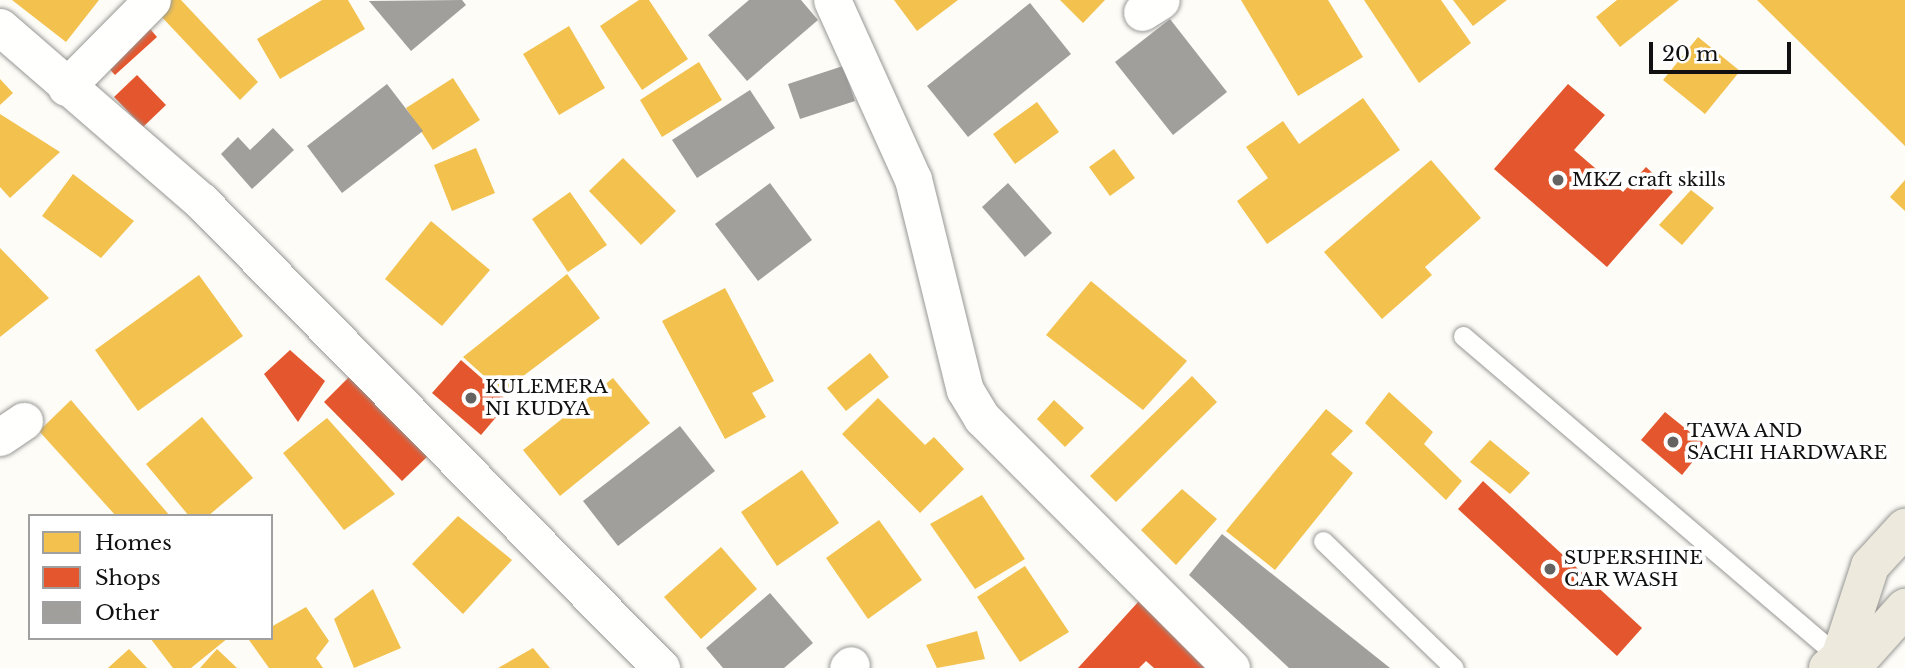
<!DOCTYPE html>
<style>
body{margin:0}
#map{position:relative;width:1905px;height:668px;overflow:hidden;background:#fdfcf7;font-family:"Libre Baskerville",serif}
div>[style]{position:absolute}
.homes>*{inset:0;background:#f2c14e}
.shops>*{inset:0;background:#e4572e}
.building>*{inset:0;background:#a19f9c}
.roads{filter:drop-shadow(0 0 2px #979795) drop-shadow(0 0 2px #979795)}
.service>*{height:19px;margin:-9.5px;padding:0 9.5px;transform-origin:9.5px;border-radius:9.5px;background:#fffffe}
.minor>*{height:37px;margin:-18.5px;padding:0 18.5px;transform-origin:18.5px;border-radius:18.5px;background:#fffffe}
.primary>*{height:38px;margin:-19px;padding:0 19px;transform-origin:19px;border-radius:19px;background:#ede9dc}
.dots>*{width:19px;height:19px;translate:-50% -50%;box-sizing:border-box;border:4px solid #fff;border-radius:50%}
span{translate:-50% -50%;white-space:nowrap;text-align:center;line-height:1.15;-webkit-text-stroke:7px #fff;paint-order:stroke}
.poi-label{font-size:19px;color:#111}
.left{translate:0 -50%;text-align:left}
.legend{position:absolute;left:28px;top:514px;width:245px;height:126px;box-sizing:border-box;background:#fff;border:2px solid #a0a0a0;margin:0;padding:9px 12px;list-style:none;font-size:21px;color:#111}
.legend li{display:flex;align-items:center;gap:14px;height:35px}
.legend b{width:35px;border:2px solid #a0a0a0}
.scale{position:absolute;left:1649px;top:42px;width:142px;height:32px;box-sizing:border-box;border:4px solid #111;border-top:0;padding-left:9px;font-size:21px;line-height:24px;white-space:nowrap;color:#111;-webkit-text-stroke:5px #fff;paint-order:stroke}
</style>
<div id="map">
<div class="homes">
<i style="clip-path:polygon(12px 0,99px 0,66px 42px)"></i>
<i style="clip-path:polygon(172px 0,181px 0,258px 82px,240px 100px,158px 13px)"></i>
<i style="clip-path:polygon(322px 0,348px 0,365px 29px,280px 79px,257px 39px)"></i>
<i style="clip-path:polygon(639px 0,649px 0,688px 59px,642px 90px,600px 26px)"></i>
<i style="clip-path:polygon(894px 0,958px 0,917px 31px)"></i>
<i style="clip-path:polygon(1060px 0,1105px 0,1083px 23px)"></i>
<i style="clip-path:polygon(1241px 0,1328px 0,1363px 57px,1298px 96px)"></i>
<i style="clip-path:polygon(1364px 0,1441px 0,1471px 43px,1419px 83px)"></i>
<i style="clip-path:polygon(1453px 0,1507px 0,1473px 26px)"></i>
<i style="clip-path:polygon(1617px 0,1679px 0,1620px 47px,1596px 17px)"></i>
<i style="clip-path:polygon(1757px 0,1905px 0,1905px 146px)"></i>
<i style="clip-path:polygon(569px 26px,605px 88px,559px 115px,523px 54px)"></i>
<i style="clip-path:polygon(1698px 37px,1740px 71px,1705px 114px,1663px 80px)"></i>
<i style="clip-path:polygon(699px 62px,722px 100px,662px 137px,640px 100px)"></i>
<i style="clip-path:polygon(453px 78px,480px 120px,433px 150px,406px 108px)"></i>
<i style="clip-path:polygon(0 79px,13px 93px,0 105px)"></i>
<i style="clip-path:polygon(1363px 98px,1400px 150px,1267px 244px,1237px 201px,1268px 178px,1246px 147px,1283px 121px,1299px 144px)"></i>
<i style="clip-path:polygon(1037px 102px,1059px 132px,1015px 164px,993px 134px)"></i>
<i style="clip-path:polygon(0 114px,60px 152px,10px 198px,0 187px)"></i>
<i style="clip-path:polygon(476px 148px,495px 193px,452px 211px,434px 165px)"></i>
<i style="clip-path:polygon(1114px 149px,1135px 178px,1110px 196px,1089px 167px)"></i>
<i style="clip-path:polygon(623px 158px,676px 211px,641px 245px,589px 191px)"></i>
<i style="clip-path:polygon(1431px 160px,1481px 218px,1425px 267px,1432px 275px,1382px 319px,1324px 252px)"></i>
<i style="clip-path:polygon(73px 174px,134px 221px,101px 258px,42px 216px)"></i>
<i style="clip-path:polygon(1905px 180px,1905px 211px,1890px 197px)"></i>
<i style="clip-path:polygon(1691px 190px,1714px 208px,1682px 245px,1659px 225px)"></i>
<i style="clip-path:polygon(570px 192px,607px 245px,568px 272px,532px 219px)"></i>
<i style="clip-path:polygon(431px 221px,490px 270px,442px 326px,385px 279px)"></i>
<i style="clip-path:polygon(0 248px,49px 298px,0 337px)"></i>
<i style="clip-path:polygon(567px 274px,600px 318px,502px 392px,463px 357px)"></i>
<i style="clip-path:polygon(199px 275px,243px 336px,138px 411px,95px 350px)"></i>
<i style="clip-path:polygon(1091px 281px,1187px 361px,1143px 410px,1046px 335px)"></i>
<i style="clip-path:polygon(725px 288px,774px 381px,752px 393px,766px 417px,725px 439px,662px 321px)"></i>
<i style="clip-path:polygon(870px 353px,889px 377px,846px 411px,827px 388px)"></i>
<i style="clip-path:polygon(1192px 376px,1217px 402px,1116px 502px,1090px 476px)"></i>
<i style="clip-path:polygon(613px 378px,650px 423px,560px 496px,523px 450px)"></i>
<i style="clip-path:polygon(1389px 392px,1433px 432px,1424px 444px,1462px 481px,1446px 500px,1365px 423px)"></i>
<i style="clip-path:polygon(878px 398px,925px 445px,934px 437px,964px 469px,920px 513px,842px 434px)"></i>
<i style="clip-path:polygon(71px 400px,170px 516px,116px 516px,39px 431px)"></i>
<i style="clip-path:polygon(1054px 400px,1084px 428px,1065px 447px,1037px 419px)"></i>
<i style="clip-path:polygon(1326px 409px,1353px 431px,1331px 454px,1353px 473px,1275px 570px,1226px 531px)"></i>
<i style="clip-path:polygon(202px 417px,253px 478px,208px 516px,189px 516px,146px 464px)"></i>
<i style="clip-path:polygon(327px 418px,395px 494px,344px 530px,283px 453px)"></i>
<i style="clip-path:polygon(1490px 440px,1530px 473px,1510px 494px,1470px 462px)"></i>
<i style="clip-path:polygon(802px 470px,839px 523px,777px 566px,741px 512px)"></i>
<i style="clip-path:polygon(1182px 489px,1217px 519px,1176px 565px,1141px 530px)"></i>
<i style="clip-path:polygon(982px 495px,1025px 559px,975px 589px,930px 524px)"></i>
<i style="clip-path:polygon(458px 516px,512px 560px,463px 614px,412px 564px)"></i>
<i style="clip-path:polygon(879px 520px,922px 580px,868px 619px,826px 558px)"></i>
<i style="clip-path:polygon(721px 547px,757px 589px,701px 639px,664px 597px)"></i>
<i style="clip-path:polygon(1025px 566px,1069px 632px,1020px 662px,977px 597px)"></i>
<i style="clip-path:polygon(373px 589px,401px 648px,354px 668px,334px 619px)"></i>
<i style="clip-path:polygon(306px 607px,329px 641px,316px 658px,323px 668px,269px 668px,249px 640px,271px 638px,271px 627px)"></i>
<i style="clip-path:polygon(977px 631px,985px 659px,937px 668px,926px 645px)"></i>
<i style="clip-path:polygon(150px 638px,228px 638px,191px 668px,173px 668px)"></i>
<i style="clip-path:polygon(533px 648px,550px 668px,498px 668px)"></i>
<i style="clip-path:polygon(129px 649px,147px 668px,108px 668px)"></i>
<i style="clip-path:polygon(217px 649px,237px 668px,200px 668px)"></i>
</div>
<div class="shops">
<i style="clip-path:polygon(145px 23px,157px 37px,115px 75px,102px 61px)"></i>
<i style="clip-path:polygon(137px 75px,166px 105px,143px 127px,114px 97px)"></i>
<i style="clip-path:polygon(1568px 84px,1605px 115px,1574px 150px,1623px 192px,1646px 167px,1673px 192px,1607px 267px,1494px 169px)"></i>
<i style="clip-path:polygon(290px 350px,325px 381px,298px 422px,264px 374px)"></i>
<i style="clip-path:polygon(461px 360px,509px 402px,481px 435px,432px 393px)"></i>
<i style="clip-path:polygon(350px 376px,429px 455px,402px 481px,324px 402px)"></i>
<i style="clip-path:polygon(1665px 412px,1706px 445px,1682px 475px,1641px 440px)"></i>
<i style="clip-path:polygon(1483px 481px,1642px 628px,1617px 656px,1458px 509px)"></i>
<i style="clip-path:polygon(1139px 601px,1208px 668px,1154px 668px,1146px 661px,1139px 668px,1078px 668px)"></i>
</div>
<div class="building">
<i style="clip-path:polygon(462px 0,466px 5px,411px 51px,369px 1px)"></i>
<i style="clip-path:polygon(749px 0,801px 0,818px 20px,747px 81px,708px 35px)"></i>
<i style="clip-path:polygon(1030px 3px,1071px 54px,968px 137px,927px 86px)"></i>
<i style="clip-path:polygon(1170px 19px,1227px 92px,1173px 135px,1115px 62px)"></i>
<i style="clip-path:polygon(843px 66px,855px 101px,800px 119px,788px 84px)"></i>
<i style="clip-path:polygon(387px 84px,423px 131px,342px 193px,307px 146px)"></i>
<i style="clip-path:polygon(750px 90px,775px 128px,697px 178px,672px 140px)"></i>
<i style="clip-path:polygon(273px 128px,294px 150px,252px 189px,221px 154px,238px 137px,250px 150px)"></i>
<i style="clip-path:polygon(770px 183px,812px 240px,758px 281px,715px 224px)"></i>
<i style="clip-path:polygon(1008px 183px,1052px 233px,1025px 257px,982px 207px)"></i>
<i style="clip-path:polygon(680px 426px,715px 471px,618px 546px,583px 501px)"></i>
<i style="clip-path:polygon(1222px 534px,1390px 668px,1289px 668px,1189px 575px)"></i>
<i style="clip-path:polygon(770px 593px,813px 643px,784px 668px,723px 668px,706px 648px)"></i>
</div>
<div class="roads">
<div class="service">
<i style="left:1463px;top:336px;width:496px;rotate:40.5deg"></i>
<i style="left:1323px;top:541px;width:182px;rotate:44.1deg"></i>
</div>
<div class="minor">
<i style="left:832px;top:0;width:196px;rotate:65.7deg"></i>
<i style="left:913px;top:179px;width:217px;rotate:76.2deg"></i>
<i style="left:965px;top:390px;width:33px;rotate:59deg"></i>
<i style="left:982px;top:418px;width:353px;rotate:45.1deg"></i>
<i style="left:1142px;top:12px;width:22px;rotate:-32deg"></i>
<i style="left:0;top:27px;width:266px;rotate:40.9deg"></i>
<i style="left:201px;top:201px;width:656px;rotate:45.43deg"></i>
<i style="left:66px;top:87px;width:122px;rotate:-45.3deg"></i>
<i style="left:0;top:437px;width:29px;rotate:-34deg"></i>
<i style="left:848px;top:668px;width:4px;rotate:-45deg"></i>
</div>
<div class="primary">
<i style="left:1828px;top:668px;width:16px;rotate:-40deg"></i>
<i style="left:1840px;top:658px;width:97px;rotate:-71.9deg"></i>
<i style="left:1870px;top:566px;width:52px;rotate:-47.4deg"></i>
<i style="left:1851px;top:668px;width:81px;rotate:-48deg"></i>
</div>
</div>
<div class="dots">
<i style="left:1558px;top:180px;background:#646362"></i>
<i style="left:471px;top:398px;background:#646362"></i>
<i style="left:1673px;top:442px;background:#646362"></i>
<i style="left:1550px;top:569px;background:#646362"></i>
</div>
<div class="poi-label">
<span class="left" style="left:1572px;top:180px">MKZ craft skills</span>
<span class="left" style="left:485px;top:398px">KULEMERA<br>NI KUDYA</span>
<span class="left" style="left:1687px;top:442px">TAWA AND<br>SACHI HARDWARE</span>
<span class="left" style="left:1564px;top:569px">SUPERSHINE<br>CAR WASH</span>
</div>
<ul class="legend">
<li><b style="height:19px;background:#f2c14e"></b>Homes</li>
<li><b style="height:19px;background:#e4572e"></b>Shops</li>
<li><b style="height:19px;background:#a19f9c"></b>Other</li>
</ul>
<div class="scale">20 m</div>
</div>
